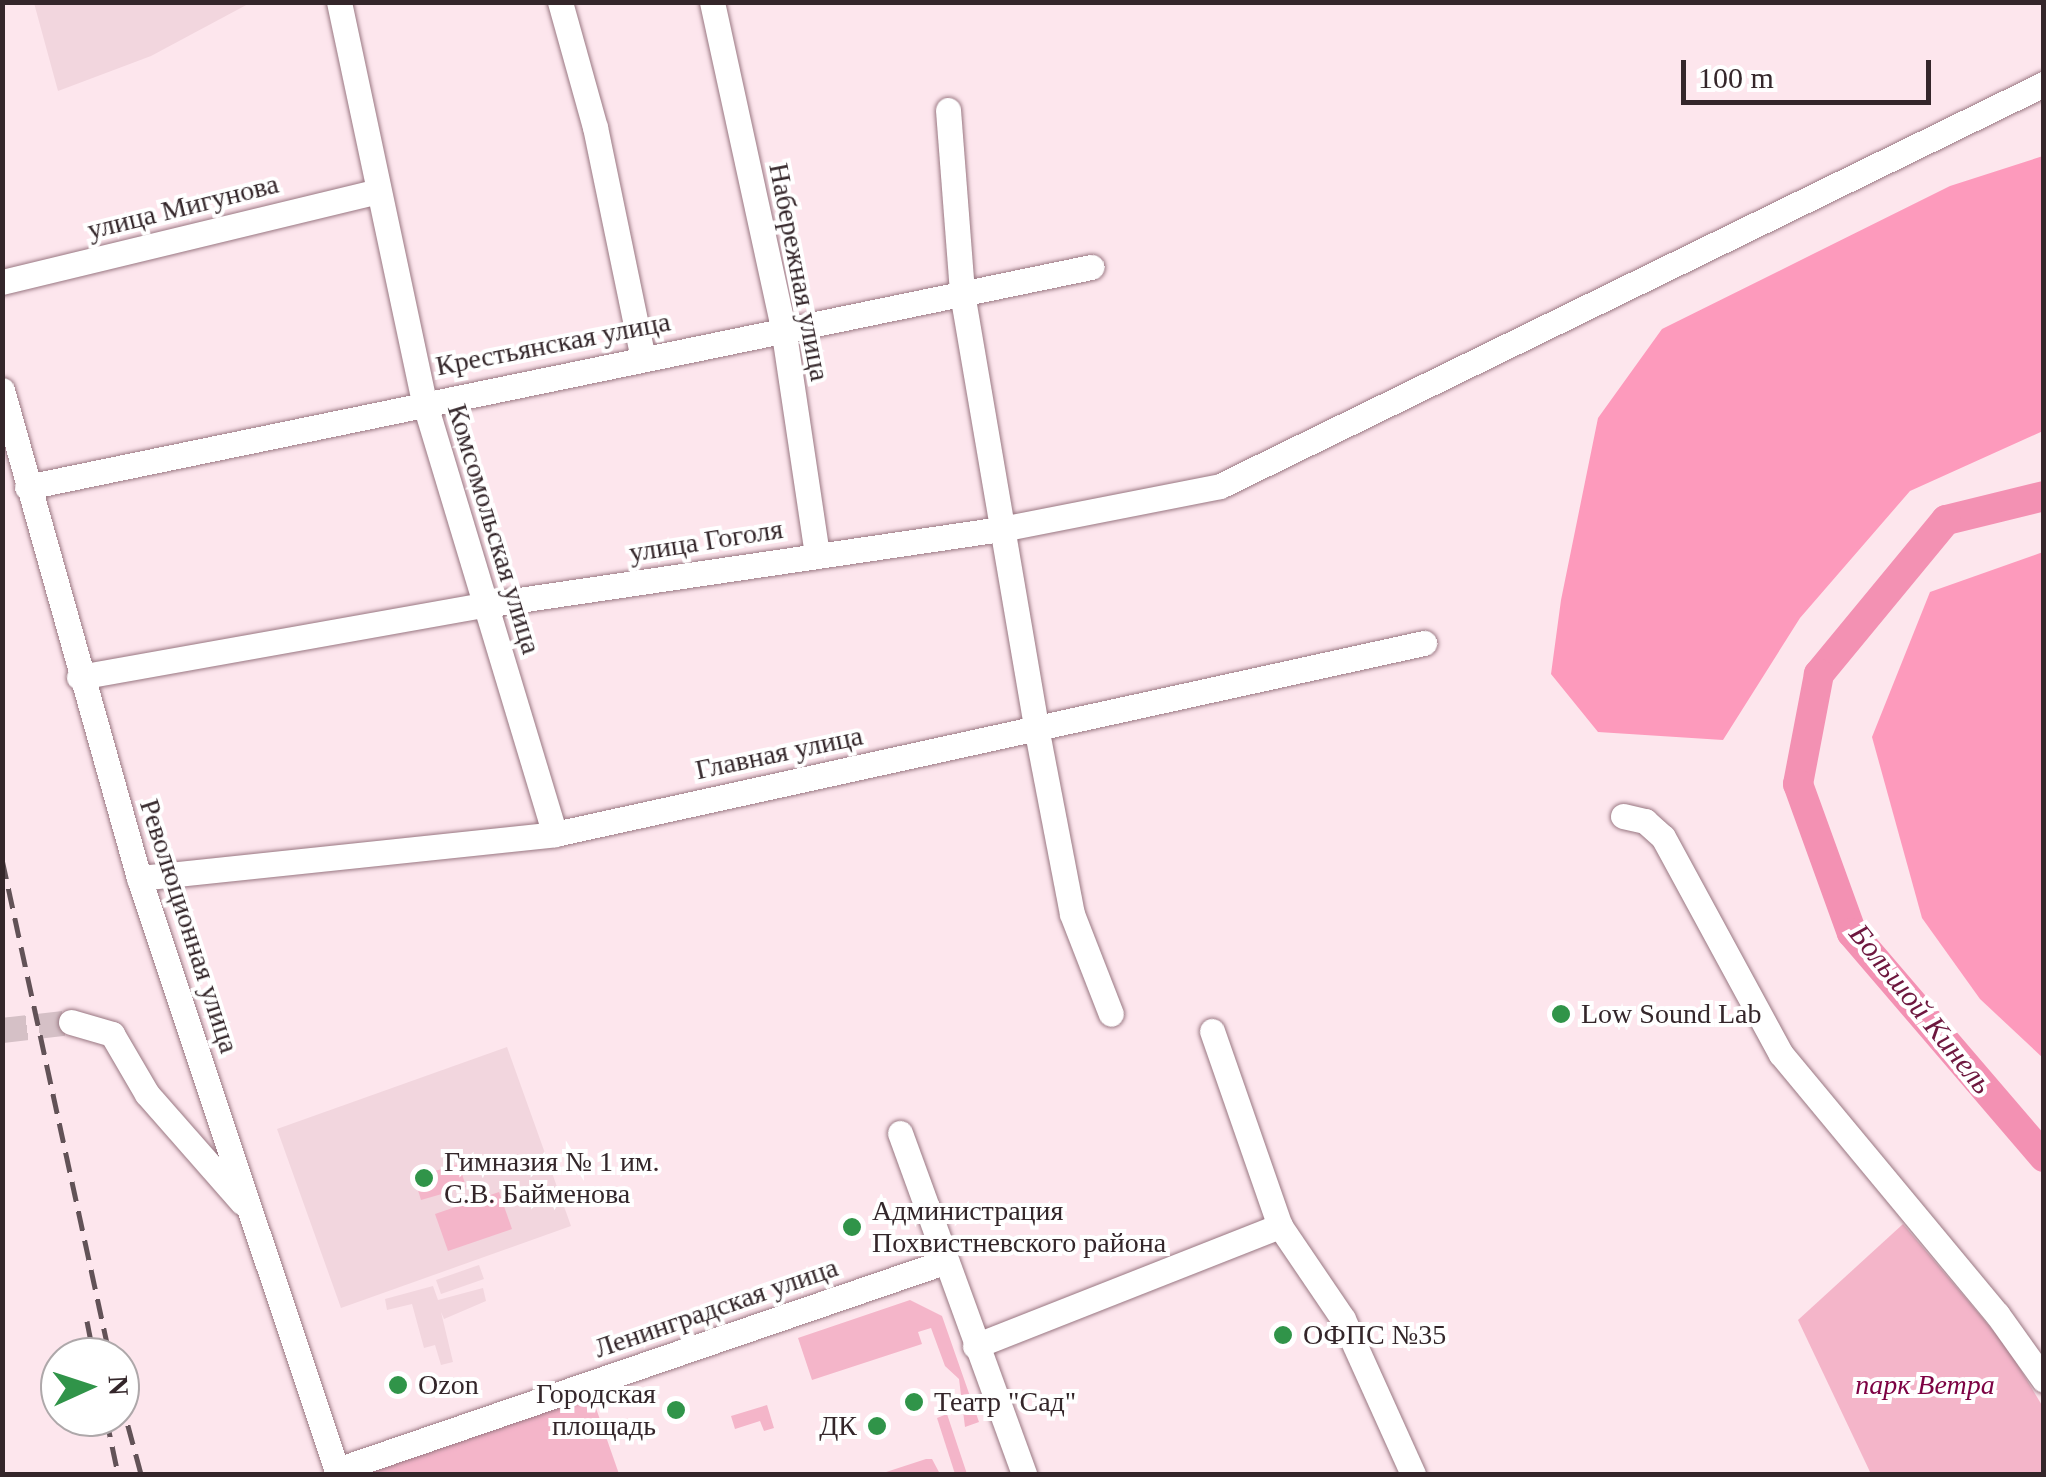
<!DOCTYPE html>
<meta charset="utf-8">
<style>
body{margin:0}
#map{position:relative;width:2046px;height:1477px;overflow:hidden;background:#fde6ed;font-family:Georgia,serif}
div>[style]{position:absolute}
.built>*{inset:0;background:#f2d6de}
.green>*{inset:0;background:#f4b5c9}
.forest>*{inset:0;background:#fd9abc}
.river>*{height:30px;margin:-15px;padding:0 15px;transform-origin:15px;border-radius:15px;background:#f391b3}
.minor-tunnel>*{height:25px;margin-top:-12.5px;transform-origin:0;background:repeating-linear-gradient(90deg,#d5c0c6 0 25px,transparent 0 37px)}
.roads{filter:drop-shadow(0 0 2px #997782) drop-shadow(0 0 2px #997782)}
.minor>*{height:25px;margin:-12.5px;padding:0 12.5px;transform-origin:12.5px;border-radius:12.5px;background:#fff}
.rail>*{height:5px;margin-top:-2.5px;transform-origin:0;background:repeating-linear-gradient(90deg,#625257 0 20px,transparent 0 30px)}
.dots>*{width:28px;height:28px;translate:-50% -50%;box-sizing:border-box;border:5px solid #fff;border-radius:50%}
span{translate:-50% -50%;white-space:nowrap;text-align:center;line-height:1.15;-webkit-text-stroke:8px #fff;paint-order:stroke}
.street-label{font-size:28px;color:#34262a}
.poi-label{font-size:28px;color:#34262a}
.left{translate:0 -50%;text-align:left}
.right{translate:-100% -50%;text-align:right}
.park-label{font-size:28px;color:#7d0243;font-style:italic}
.water-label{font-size:30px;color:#6d173e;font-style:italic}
.frame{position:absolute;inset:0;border:5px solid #34262a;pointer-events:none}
.north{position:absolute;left:40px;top:1337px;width:100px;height:100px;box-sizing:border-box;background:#fff;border:2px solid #aea8aa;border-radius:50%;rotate:87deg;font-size:28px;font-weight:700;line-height:40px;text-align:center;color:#34262a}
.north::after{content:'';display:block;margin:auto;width:35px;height:45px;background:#309449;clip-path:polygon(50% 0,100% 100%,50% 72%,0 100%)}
.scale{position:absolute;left:1681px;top:60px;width:250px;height:45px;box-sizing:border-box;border:5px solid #34262a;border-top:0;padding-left:12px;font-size:30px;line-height:35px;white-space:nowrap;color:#34262a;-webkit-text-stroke:8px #fff;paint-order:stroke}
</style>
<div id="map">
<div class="built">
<i style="clip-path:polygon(34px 3px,34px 2px,250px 3px,151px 56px,58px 91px)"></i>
<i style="clip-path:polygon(507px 1047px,571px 1226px,341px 1308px,277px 1129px)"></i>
<i style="clip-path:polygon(479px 1265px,484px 1279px,441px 1294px,436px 1280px)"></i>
<i style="clip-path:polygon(433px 1286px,438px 1300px,483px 1288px,486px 1301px,444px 1319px,441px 1312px,453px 1362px,441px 1365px,435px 1345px,424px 1348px,412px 1304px,387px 1310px,385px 1299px)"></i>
</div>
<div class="green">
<i style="clip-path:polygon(459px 1164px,466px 1187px,421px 1200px,414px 1177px)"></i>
<i style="clip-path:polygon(499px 1192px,512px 1229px,448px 1251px,435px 1214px)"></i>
<i style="clip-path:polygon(1903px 1224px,2007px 1347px,2043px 1407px,2043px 1474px,1871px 1474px,1798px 1320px)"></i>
<i style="clip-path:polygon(910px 1300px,942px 1316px,979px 1422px,965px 1427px,959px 1379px,945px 1366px,931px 1328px,918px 1332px,922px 1344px,812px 1380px,798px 1338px)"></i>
<i style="clip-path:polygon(590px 1391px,619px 1474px,370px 1474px,368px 1469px)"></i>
<i style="clip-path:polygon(767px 1405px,774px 1428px,764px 1431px,760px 1421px,735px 1429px,731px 1416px)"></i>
<i style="clip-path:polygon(947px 1414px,967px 1474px,955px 1474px,937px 1418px)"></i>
<i style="clip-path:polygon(932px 1459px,940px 1474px,880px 1474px,926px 1459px)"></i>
</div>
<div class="forest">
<i style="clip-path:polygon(2043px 156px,2043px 431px,1910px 491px,1800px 618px,1723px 740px,1598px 732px,1551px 674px,1561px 600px,1598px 418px,1662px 329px,1950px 186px)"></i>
<i style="clip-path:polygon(2043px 552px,2044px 552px,2043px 1058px,1980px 999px,1922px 918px,1872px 737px,1930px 592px)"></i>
</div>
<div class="river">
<i style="left:2044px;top:496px;width:101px;rotate:166.2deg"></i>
<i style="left:1946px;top:520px;width:200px;rotate:129.5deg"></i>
<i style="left:1819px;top:674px;width:112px;rotate:100.8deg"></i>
<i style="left:1798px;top:784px;width:158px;rotate:70.1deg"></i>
<i style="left:1852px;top:933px;width:295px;rotate:49.4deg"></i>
</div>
<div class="minor-tunnel">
<i style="left:2px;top:1030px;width:69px;rotate:-6.6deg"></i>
</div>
<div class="roads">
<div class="minor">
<i style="left:339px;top:2px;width:408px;rotate:78deg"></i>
<i style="left:424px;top:401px;width:452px;rotate:73.2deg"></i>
<i style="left:560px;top:2px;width:130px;rotate:74.4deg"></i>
<i style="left:595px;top:127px;width:236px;rotate:78.3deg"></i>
<i style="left:712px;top:2px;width:333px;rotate:77.7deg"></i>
<i style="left:783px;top:327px;width:231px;rotate:81.5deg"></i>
<i style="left:948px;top:110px;width:184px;rotate:85.6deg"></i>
<i style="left:962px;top:293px;width:440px;rotate:80.3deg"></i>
<i style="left:1036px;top:727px;width:190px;rotate:79.1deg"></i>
<i style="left:1072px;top:914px;width:107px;rotate:68.7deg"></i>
<i style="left:2px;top:282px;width:386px;rotate:-13.6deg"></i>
<i style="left:2px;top:390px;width:507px;rotate:74.32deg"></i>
<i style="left:139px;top:878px;width:628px;rotate:71.54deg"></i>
<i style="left:27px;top:487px;width:1087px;rotate:-11.68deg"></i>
<i style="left:79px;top:677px;width:412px;rotate:-10.1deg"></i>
<i style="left:485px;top:605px;width:522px;rotate:-8.38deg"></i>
<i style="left:1001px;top:529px;width:223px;rotate:-11.1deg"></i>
<i style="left:1220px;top:486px;width:917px;rotate:-26.01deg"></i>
<i style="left:1623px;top:816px;width:23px;rotate:13deg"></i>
<i style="left:1645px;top:821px;width:24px;rotate:42deg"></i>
<i style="left:1663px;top:837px;width:247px;rotate:61.5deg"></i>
<i style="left:1781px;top:1054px;width:338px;rotate:50.3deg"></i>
<i style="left:1997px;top:1314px;width:81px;rotate:54.5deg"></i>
<i style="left:139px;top:878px;width:418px;rotate:-6deg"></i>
<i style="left:555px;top:834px;width:890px;rotate:-12.4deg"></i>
<i style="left:71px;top:1022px;width:43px;rotate:16.3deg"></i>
<i style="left:112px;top:1034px;width:69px;rotate:59.7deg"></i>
<i style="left:147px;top:1094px;width:144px;rotate:48.7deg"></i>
<i style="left:1212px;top:1031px;width:207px;rotate:70.8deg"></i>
<i style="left:1280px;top:1226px;width:112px;rotate:55.9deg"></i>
<i style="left:1343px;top:1319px;width:170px;rotate:65.7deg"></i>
<i style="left:900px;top:1133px;width:363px;rotate:70deg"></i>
<i style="left:975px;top:1346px;width:328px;rotate:-21.5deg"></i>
<i style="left:337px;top:1470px;width:642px;rotate:-18.91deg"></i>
</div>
</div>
<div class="rail">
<i style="left:2px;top:859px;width:510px;rotate:77.76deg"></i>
<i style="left:87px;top:1321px;width:37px;rotate:79deg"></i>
<i style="left:120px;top:1396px;width:81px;rotate:74.9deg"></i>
<i style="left:106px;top:1417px;width:58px;rotate:78.1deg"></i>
</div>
<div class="dots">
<i style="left:1561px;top:1014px;background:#309449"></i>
<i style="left:424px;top:1178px;background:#309449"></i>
<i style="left:852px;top:1227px;background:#309449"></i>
<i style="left:1283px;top:1335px;background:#309449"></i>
<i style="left:398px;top:1385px;background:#309449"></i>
<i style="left:914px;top:1402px;background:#309449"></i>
<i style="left:676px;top:1410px;background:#309449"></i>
<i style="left:877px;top:1426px;background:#309449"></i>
</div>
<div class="street-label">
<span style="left:183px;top:207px;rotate:-14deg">улица Мигунова</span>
<span style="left:799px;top:272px;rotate:79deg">Набережная улица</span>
<span style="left:553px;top:344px;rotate:-11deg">Крестьянская улица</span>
<span style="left:494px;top:529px;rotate:73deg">Комсомольская улица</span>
<span style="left:706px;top:541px;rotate:-9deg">улица Гоголя</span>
<span style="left:779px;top:753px;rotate:-12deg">Главная улица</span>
<span style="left:189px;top:926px;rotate:72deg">Революционная улица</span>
<span style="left:716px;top:1308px;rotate:-19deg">Ленинградская улица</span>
</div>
<div class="poi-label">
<span class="left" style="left:1581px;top:1014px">Low Sound Lab</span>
<span class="left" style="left:444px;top:1178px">Гимназия № 1 им.<br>С.В. Байменова</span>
<span class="left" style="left:872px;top:1227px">Администрация<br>Похвистневского района</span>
<span class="left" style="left:1303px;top:1335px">ОФПС №35</span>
<span class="left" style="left:418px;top:1385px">Ozon</span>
<span class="right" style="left:656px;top:1410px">Городская<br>площадь</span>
<span class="left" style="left:934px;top:1402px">Театр "Сад"</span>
<span class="right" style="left:857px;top:1426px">ДК</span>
</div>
<div class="park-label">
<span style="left:1925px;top:1385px">парк Ветра</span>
</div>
<div class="water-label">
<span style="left:1921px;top:1009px;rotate:51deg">Большой Кинель</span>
</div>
<div class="frame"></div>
<div class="north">N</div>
<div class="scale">100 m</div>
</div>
